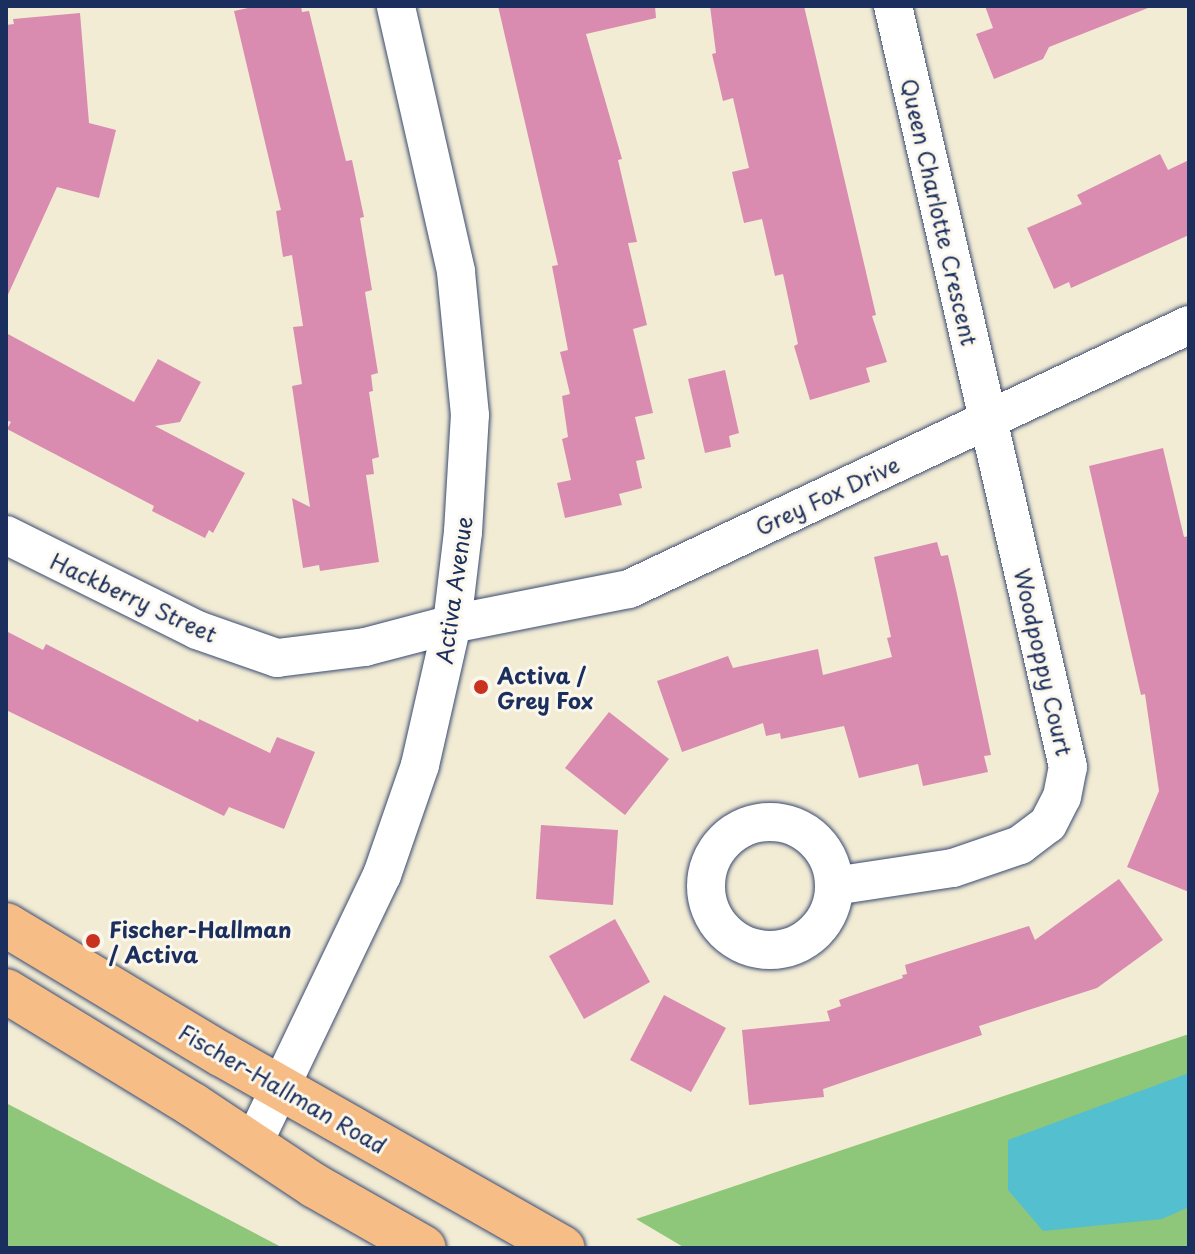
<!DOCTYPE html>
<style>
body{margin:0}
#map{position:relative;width:1195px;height:1254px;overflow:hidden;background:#f2ecd5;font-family:"Playpen Sans",sans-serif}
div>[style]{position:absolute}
.green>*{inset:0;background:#8ec67a}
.water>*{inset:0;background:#54bfcf}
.building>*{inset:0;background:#d98caf}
.roads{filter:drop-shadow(0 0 2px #3b4b70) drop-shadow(0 0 2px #3b4b70)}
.minor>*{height:38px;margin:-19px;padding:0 19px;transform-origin:19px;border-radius:19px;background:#fff}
.minor>.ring{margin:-19px;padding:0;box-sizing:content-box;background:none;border:38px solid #fff;border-radius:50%}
.major>*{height:44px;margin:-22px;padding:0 22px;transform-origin:22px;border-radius:22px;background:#f6be86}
.dots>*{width:22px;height:22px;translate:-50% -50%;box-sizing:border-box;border:4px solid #fbf7ec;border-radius:50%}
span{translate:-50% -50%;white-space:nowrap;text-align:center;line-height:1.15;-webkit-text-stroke:6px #fbf7ec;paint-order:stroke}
.street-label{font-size:22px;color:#1b2f5e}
.poi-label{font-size:22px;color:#1b2f5e;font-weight:700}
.left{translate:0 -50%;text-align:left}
.frame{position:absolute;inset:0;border:8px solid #1b2f5e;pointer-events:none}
</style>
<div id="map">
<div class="green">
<i style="clip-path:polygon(1189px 1034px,1189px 1248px,685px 1248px,636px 1219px)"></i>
<i style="clip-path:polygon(6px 1103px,283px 1248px,6px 1248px)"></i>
</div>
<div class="water">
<i style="clip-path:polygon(1189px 1073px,1189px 1207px,1162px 1219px,1043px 1231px,1008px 1190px,1008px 1140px)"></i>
</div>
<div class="building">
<i style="clip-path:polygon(257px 6px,301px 6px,302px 12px,309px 11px,346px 161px,352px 160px,364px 217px,360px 218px,372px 290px,365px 292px,378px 373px,371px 375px,373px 391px,369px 392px,379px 457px,372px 459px,374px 474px,366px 475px,379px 562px,320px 571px,319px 565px,303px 568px,292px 498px,310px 507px,292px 386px,302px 384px,293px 327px,303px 326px,292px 255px,283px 257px,276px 211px,281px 210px,234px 11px)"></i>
<i style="clip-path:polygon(498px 6px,655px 6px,656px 18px,586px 34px,622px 159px,618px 160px,637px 242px,628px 243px,647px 325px,633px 329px,653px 413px,635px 417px,645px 459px,636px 461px,642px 488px,619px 494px,622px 505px,565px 518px,557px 483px,571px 480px,562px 439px,568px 437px,562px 396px,570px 394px,560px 352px,568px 350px,552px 266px,558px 265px)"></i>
<i style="clip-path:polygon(710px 6px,804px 6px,876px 315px,872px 316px,887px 362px,866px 368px,870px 382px,810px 400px,794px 346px,798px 344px,783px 274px,775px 276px,762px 219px,744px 223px,732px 172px,749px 168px,733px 98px,723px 101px,712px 54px,716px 53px)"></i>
<i style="clip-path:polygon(985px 6px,1148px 6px,1148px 8px,1049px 47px,1043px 59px,994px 79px,976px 34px,993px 28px)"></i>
<i style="clip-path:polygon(80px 13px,89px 123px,116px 130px,99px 198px,57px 187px,6px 299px,6px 25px,14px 24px,13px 19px)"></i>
<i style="clip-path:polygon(1160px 154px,1168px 170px,1189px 160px,1189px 235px,1071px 288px,1069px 282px,1054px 289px,1027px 228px,1082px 204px,1077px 195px)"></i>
<i style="clip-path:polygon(6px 333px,134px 402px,158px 359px,201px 382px,180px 422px,155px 426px,245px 473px,213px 533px,209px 530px,205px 538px,152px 511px,154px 506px,7px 429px,11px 422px,6px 420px)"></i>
<i style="clip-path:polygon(725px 370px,739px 433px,729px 436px,731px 447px,705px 453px,688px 379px)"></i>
<i style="clip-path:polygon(1163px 448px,1184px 537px,1189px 536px,1189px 892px,1127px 867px,1159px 791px,1145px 694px,1141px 695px,1089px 466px)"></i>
<i style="clip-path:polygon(937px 542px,941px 556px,948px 555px,957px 594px,991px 755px,984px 756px,988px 772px,923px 786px,918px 764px,859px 778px,844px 726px,781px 739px,780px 733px,766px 736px,763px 723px,682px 752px,657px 681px,728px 656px,733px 668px,818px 649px,823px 675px,892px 657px,887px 638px,891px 637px,874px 557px)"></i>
<i style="clip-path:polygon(6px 631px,43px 650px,46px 644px,198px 722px,199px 719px,270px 753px,277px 737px,315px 752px,284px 829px,229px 807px,224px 816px,6px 710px)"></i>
<i style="clip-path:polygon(609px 712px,669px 759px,625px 815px,565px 768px)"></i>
<i style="clip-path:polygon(541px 825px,618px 830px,613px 905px,536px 899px)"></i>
<i style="clip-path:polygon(1119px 879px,1163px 940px,1097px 988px,979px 1026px,982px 1035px,823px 1089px,824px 1097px,749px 1105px,742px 1030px,830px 1021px,827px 1011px,841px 1006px,839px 1000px,903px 978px,902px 975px,907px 974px,905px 965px,1029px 926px,1035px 940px)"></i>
<i style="clip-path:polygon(615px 919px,650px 982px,584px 1019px,549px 956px)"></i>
<i style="clip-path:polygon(664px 995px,726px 1028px,691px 1092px,630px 1060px)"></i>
</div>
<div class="roads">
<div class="minor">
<i style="left:6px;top:535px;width:213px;rotate:26.4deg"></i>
<i style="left:197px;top:630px;width:85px;rotate:19.3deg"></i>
<i style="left:277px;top:658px;width:89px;rotate:-7.1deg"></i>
<i style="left:365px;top:647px;width:90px;rotate:-14.8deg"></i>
<i style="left:452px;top:624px;width:180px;rotate:-11.2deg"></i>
<i style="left:629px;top:589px;width:619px;rotate:-25.24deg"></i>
<i class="ring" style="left:706px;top:822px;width:90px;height:90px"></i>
<i style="left:834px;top:886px;width:120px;rotate:-8.6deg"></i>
<i style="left:953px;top:868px;width:71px;rotate:-18.9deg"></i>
<i style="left:1020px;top:845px;width:35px;rotate:-37deg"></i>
<i style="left:1048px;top:824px;width:30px;rotate:-63deg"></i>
<i style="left:1062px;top:797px;width:31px;rotate:-79deg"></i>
<i style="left:1068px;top:767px;width:781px;rotate:-102.95deg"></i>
<i style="left:253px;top:1144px;width:298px;rotate:-64.4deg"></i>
<i style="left:382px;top:875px;width:116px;rotate:-70.9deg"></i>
<i style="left:420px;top:765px;width:145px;rotate:-77.2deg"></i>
<i style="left:452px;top:624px;width:93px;rotate:-83.2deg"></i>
<i style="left:463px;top:532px;width:117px;rotate:-86.6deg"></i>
<i style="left:470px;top:415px;width:145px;rotate:-95.6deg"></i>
<i style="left:456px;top:271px;width:272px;rotate:-102.8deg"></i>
</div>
<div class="major">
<i style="left:6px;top:925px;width:251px;rotate:31deg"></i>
<i style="left:221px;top:1054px;width:393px;rotate:29.6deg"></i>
<i style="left:6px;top:991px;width:219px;rotate:31.4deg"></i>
<i style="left:193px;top:1105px;width:146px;rotate:33.6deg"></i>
<i style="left:315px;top:1186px;width:125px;rotate:29.6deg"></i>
</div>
</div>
<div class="dots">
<i style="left:481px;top:687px;background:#c8321e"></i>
<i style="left:93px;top:941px;background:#c8321e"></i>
</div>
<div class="street-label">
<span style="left:940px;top:212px;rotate:77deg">Queen Charlotte Crescent</span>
<span style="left:827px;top:495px;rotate:-25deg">Grey Fox Drive</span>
<span style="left:453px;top:590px;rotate:-82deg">Activa Avenue</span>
<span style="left:134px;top:597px;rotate:25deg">Hackberry Street</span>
<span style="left:1044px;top:662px;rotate:77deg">Woodpoppy Court</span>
<span style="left:283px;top:1088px;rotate:30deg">Fischer-Hallman Road</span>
</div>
<div class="poi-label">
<span class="left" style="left:497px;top:687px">Activa /<br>Grey Fox</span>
<span class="left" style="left:109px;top:941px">Fischer-Hallman<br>/ Activa</span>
</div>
<div class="frame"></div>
</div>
